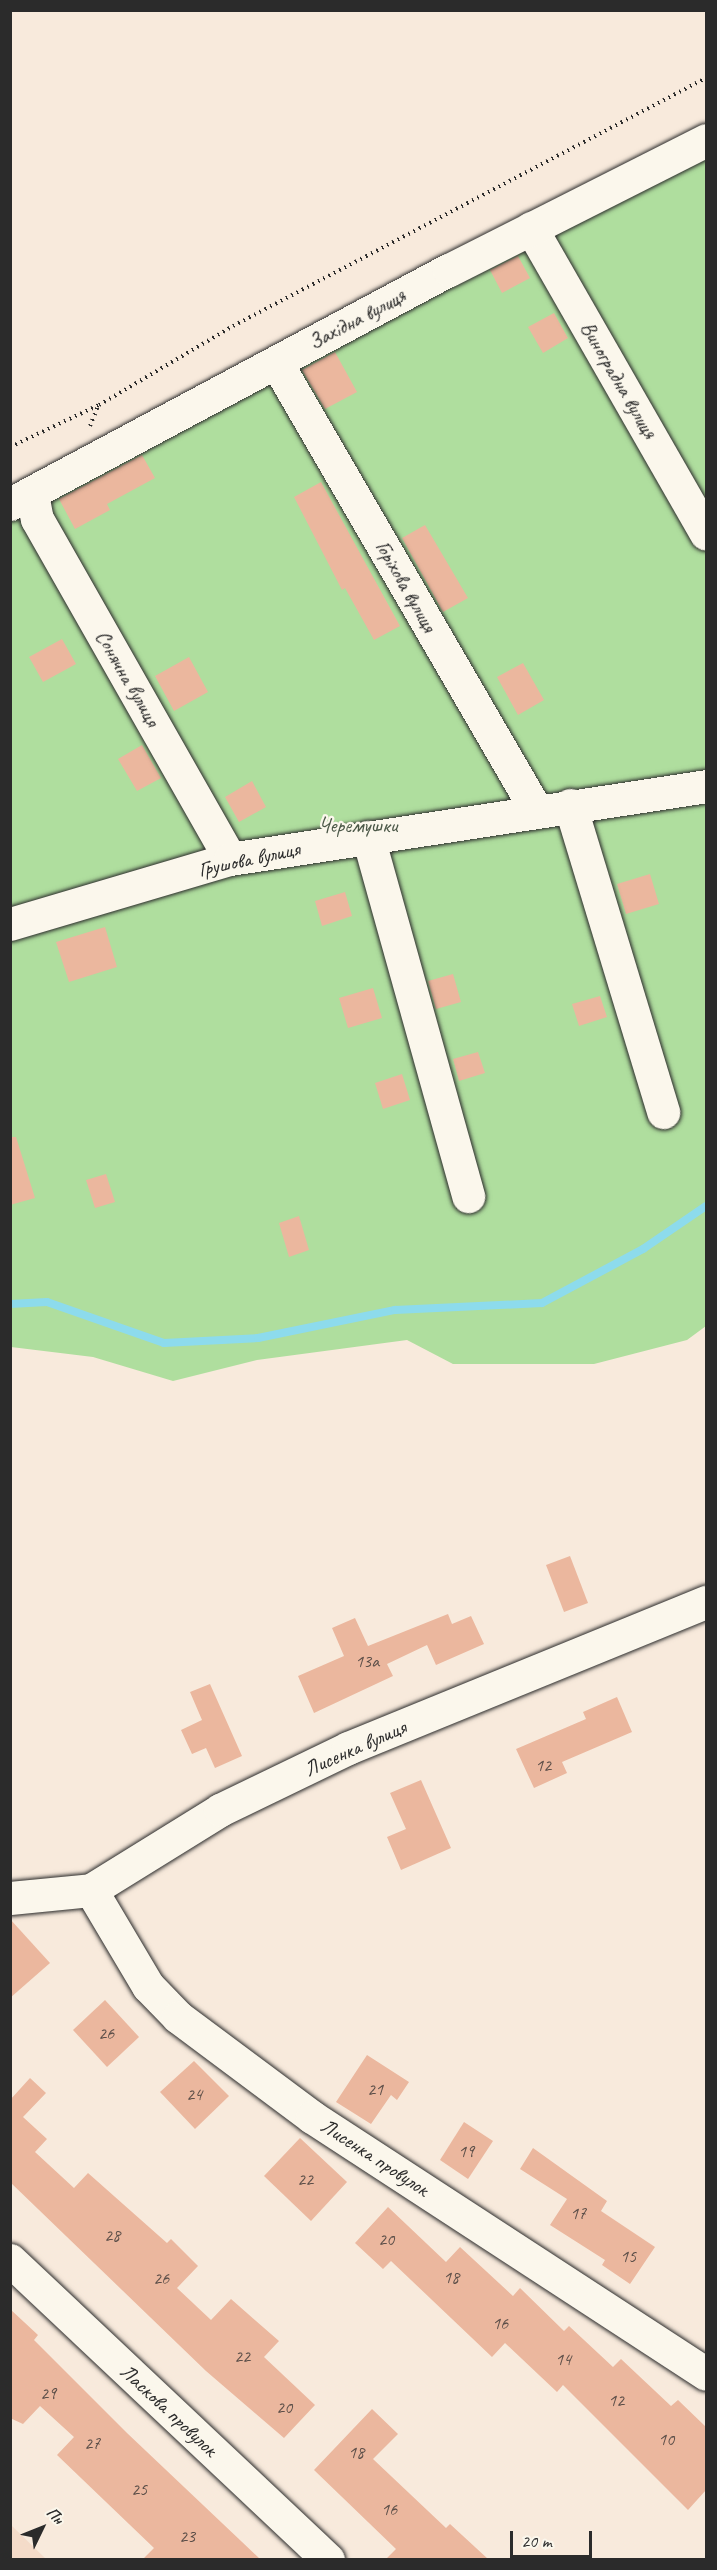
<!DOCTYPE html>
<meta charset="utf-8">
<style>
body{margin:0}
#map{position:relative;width:717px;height:2570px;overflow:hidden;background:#f8eadc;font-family:Caveat,sans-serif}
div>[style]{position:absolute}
.built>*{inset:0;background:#f4dbc9}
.green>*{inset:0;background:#afde9e}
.stream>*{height:8px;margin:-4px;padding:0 4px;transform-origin:4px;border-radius:4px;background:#8ddbec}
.building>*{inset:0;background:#ebb79e}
.path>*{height:4px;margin-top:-2px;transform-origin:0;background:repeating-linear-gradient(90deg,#2b2b2b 0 1.5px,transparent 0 6px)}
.roads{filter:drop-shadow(0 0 2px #2b2b2b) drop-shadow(0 0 2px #2b2b2b)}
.minor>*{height:33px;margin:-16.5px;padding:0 16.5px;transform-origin:16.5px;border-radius:16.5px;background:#fbf7ec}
span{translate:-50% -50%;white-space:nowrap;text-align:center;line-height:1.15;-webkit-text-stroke:4.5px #fbf7ec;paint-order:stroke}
.number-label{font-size:18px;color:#5b4e48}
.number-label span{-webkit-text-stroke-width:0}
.street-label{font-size:21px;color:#2b2b2b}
.park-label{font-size:21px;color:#4c5848}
.frame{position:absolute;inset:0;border:12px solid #2b2b2b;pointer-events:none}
.north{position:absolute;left:12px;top:2498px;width:60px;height:60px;-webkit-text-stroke:4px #fbf7ec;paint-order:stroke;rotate:47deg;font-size:16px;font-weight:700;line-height:24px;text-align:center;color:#2b2b2b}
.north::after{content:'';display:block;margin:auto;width:21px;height:27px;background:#2b2b2b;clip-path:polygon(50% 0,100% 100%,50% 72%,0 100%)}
.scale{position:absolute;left:510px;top:2531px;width:82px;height:27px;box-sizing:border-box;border:3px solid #2b2b2b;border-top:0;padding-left:8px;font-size:18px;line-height:21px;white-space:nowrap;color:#2b2b2b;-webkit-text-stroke:4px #fbf7ec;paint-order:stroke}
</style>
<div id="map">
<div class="built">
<i style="clip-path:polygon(10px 2525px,11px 2525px,46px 2559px,11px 2559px)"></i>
</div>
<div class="green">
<i style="clip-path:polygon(706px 149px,706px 1326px,687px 1340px,594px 1364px,453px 1364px,407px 1340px,257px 1360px,173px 1381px,93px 1357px,11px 1347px,11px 517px)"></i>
</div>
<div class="stream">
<i style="left:10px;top:1304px;width:37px;rotate:-3deg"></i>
<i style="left:47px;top:1302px;width:124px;rotate:19.3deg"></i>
<i style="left:164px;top:1343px;width:94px;rotate:-3deg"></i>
<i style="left:258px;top:1338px;width:140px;rotate:-11.6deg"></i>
<i style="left:395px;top:1310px;width:147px;rotate:-2.7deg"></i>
<i style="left:542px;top:1303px;width:115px;rotate:-28.1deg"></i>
<i style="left:643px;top:1249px;width:76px;rotate:-34.3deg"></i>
</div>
<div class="building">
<i style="clip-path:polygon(518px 256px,530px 278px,502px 293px,490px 270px)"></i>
<i style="clip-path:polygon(554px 313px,568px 338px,543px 353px,528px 327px)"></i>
<i style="clip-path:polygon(335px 352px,357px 392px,325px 409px,302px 370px)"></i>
<i style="clip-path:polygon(142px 455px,155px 478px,107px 504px,110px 510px,75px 529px,59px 499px)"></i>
<i style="clip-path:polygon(321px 482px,400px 626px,374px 640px,345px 588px,342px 590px,294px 497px)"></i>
<i style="clip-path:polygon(425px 525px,468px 598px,443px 612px,402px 538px)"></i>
<i style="clip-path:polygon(62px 639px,76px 664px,43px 682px,29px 657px)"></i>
<i style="clip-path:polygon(189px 657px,208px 692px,174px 711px,155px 676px)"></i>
<i style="clip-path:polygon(523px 663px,544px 700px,518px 715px,497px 677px)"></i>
<i style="clip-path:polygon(142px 745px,161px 778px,137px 791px,118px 759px)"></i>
<i style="clip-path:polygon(252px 781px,266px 807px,239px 822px,225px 797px)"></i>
<i style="clip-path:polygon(650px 874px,659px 904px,626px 914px,617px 884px)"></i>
<i style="clip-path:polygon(345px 892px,352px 916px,322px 926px,315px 901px)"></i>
<i style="clip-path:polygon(105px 927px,117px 967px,69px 982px,56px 942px)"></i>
<i style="clip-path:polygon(453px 974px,461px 1002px,436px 1009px,428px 981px)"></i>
<i style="clip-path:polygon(373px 988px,382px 1018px,348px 1028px,339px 998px)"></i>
<i style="clip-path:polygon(600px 996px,607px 1017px,579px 1026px,572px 1004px)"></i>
<i style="clip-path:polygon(478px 1052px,485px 1073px,459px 1081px,453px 1059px)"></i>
<i style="clip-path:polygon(402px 1074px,410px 1100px,383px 1109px,375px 1083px)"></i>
<i style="clip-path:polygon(10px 1137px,16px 1137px,35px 1198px,10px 1205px)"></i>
<i style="clip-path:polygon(106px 1174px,115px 1202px,95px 1208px,86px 1180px)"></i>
<i style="clip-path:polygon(299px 1216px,309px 1250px,289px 1257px,279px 1223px)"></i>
<i style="clip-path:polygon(570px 1556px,588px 1603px,564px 1612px,546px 1565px)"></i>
<i style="clip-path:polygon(448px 1614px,452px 1624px,471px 1616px,484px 1644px,436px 1665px,427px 1645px,387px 1664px,393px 1676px,314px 1713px,298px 1676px,344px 1656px,332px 1628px,355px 1618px,368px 1646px)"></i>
<i style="clip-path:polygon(210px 1684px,242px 1756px,215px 1768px,206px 1748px,192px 1754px,181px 1730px,202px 1720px,190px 1692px)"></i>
<i style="clip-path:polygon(617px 1697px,632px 1732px,562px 1762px,567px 1773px,534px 1788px,516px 1749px,586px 1719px,583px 1712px)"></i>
<i style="clip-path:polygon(421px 1780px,451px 1848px,401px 1870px,387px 1837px,406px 1829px,390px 1793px)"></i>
<i style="clip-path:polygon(10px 1919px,50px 1963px,10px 1998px)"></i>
<i style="clip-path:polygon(105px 2000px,139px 2037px,107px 2067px,73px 2030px)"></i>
<i style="clip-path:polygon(367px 2055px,409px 2082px,397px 2100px,391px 2095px,371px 2124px,336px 2102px)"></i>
<i style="clip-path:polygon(194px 2061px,229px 2096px,195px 2129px,160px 2092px)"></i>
<i style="clip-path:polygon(30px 2078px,46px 2093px,23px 2117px,47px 2139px,35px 2152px,74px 2188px,88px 2173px,167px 2243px,171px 2239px,198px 2266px,177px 2288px,211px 2320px,231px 2299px,279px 2341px,264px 2357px,315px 2405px,284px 2438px,206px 2371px,10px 2182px,10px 2100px)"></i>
<i style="clip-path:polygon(464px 2122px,493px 2141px,468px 2179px,440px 2160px)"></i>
<i style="clip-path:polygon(300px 2138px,347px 2182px,311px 2221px,264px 2176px)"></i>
<i style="clip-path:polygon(533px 2148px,607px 2201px,601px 2211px,655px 2247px,630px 2284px,602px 2265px,605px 2260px,550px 2225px,567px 2199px,520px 2169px)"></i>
<i style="clip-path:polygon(388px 2207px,446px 2262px,460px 2247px,513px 2296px,520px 2288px,564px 2331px,569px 2326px,613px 2367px,621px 2359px,671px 2406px,678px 2400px,706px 2427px,706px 2490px,688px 2510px,563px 2385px,557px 2392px,505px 2343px,492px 2357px,391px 2261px,383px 2269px,355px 2243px)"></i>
<i style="clip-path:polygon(10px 2309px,38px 2335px,34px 2340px,127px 2433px,260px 2559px,143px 2559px,154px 2548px,57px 2455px,74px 2437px,40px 2406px,23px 2424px,10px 2418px)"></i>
<i style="clip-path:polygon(372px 2409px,398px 2434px,373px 2459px,446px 2528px,450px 2524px,488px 2559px,386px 2559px,396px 2549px,314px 2470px)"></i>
</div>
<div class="path">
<i style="left:90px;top:426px;width:22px;rotate:-68deg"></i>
<i style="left:10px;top:447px;width:98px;rotate:-25.3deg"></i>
<i style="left:99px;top:405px;width:156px;rotate:-30.5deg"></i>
<i style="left:233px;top:326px;width:534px;rotate:-27.67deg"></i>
</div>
<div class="roads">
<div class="minor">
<i style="left:531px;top:228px;width:352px;rotate:60.2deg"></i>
<i style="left:276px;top:362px;width:518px;rotate:59.87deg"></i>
<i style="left:32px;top:494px;width:25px;rotate:79deg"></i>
<i style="left:37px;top:519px;width:391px;rotate:60.4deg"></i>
<i style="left:10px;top:504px;width:497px;rotate:-28.1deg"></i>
<i style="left:449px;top:270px;width:288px;rotate:-26.8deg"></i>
<i style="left:570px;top:805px;width:321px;rotate:73.1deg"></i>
<i style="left:368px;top:837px;width:373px;rotate:74.4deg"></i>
<i style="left:10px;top:924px;width:229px;rotate:-16.5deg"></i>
<i style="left:230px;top:859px;width:482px;rotate:-8.7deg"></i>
<i style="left:91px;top:1890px;width:112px;rotate:59.3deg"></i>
<i style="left:148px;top:1986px;width:43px;rotate:45.9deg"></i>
<i style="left:178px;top:2017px;width:167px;rotate:36.7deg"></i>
<i style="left:312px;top:2117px;width:470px;rotate:33.1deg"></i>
<i style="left:10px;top:1898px;width:81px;rotate:-5.6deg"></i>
<i style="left:91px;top:1890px;width:152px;rotate:-31.8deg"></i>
<i style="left:220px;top:1810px;width:142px;rotate:-25.8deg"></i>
<i style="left:348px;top:1748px;width:387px;rotate:-22.2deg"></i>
<i style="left:10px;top:2260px;width:437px;rotate:43.3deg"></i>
</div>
</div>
<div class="number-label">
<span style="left:367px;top:1661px">13а</span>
<span style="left:543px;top:1765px">12</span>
<span style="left:106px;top:2033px">26</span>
<span style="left:375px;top:2089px">21</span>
<span style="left:194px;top:2094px">24</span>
<span style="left:466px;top:2151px">19</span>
<span style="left:305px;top:2179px">22</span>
<span style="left:578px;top:2213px">17</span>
<span style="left:112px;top:2235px">28</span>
<span style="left:386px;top:2239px">20</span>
<span style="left:628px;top:2256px">15</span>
<span style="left:451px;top:2277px">18</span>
<span style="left:161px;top:2278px">26</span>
<span style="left:500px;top:2323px">16</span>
<span style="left:242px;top:2356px">22</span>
<span style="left:563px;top:2359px">14</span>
<span style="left:48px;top:2393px">29</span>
<span style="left:616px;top:2400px">12</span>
<span style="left:284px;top:2407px">20</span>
<span style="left:666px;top:2439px">10</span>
<span style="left:92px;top:2443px">27</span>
<span style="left:356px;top:2452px">18</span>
<span style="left:139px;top:2489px">25</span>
<span style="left:389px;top:2509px">16</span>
<span style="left:187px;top:2536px">23</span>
</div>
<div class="street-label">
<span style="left:357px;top:319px;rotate:-28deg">Західна вулиця</span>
<span style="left:619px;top:380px;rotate:60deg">Виноградна вулиця</span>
<span style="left:406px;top:586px;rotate:60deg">Горіхова вулиця</span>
<span style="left:128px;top:678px;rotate:60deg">Сонячна вулиця</span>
<span style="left:249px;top:859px;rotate:-12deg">Грушова вулиця</span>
<span style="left:355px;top:1748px;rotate:-24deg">Лисенка вулиця</span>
<span style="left:375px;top:2157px;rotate:33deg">Лисенка провулок</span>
<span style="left:169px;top:2410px;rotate:43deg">Ласкова провулок</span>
</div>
<div class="park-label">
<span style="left:358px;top:825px">Черемушки</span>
</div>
<div class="frame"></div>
<div class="north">Пн</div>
<div class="scale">20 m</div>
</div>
